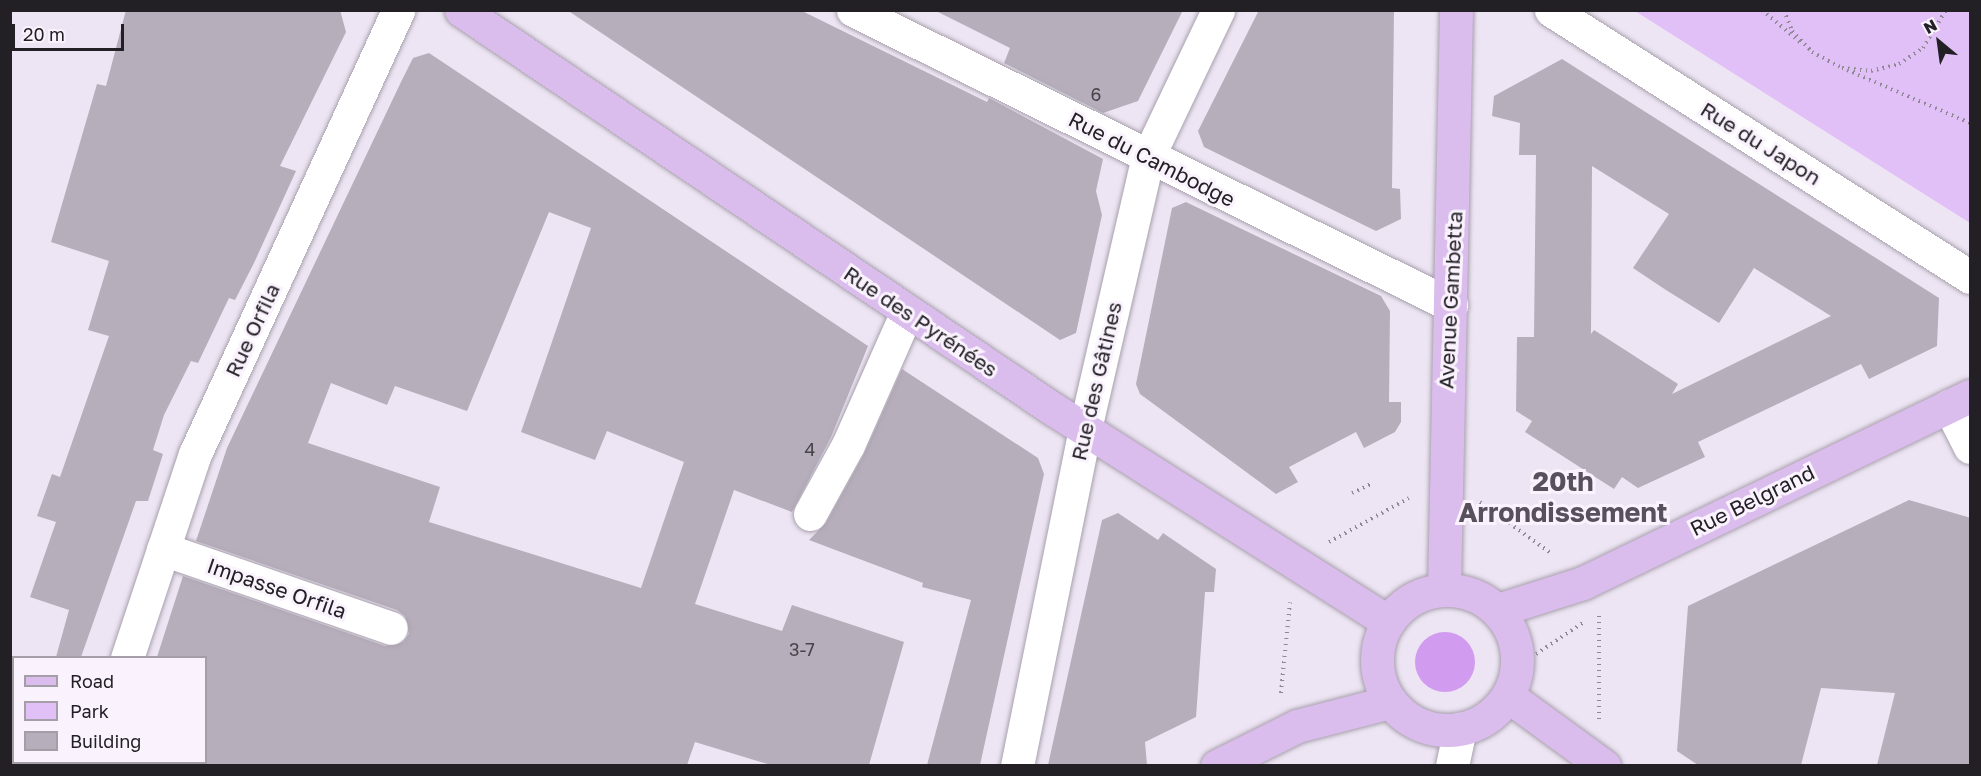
<!DOCTYPE html>
<meta charset="utf-8">
<style>
body{margin:0}
#map{position:relative;width:1981px;height:776px;overflow:hidden;background:#ede5f3;font-family:"Golos Text",sans-serif}
div>[style]{position:absolute}
.green>*{inset:0;background:#e1bff7}
.water>*{inset:0;background:#d19cf0}
.round{border-radius:50%}
.building>*{inset:0;background:#b6aebb}
.path>*{height:4px;margin-top:-2px;transform-origin:0;background:repeating-linear-gradient(90deg,#8e8992 0 1.5px,transparent 0 6px)}
.roads{filter:drop-shadow(0 0 2px #a8a0ad) drop-shadow(0 0 2px #a8a0ad)}
.minor>*{height:33px;margin:-16.5px;padding:0 16.5px;transform-origin:16.5px;border-radius:16.5px;background:#fff}
.major>*{height:33px;margin:-16.5px;padding:0 16.5px;transform-origin:16.5px;border-radius:16.5px;background:#dabced}
.major>.ring{margin:-16.5px;padding:0;box-sizing:content-box;background:none;border:33px solid #dabced;border-radius:50%}
span{translate:-50% -50%;white-space:nowrap;text-align:center;line-height:1.15;-webkit-text-stroke:6px #faf3fe;paint-order:stroke}
.number-label{font-size:18px;color:#48444a}
.number-label span{-webkit-text-stroke-width:0}
.street-label{font-size:21px;color:#232025}
.district-label{font-size:27px;color:#58515d;font-weight:700}
.frame{position:absolute;inset:0;border:12px solid #232025;pointer-events:none}
.legend{position:absolute;left:12px;top:656px;width:195px;height:108px;box-sizing:border-box;background:#faf3fe;border:2px solid #a49fa7;margin:0;padding:8px 10px;list-style:none;font-size:18px;color:#232025}
.legend li{display:flex;align-items:center;gap:12px;height:30px}
.legend b{width:30px;border:2px solid #a49fa7}
.north{position:absolute;left:1909px;top:12px;width:60px;height:60px;-webkit-text-stroke:4px #faf3fe;paint-order:stroke;rotate:331deg;font-size:16px;font-weight:700;line-height:24px;text-align:center;color:#232025}
.north::after{content:'';display:block;margin:auto;width:21px;height:27px;background:#232025;clip-path:polygon(50% 0,100% 100%,50% 72%,0 100%)}
.scale{position:absolute;left:12px;top:24px;width:112px;height:27px;box-sizing:border-box;border:3px solid #232025;border-top:0;padding-left:8px;font-size:18px;line-height:21px;white-space:nowrap;color:#232025;-webkit-text-stroke:4px #faf3fe;paint-order:stroke}
</style>
<div id="map">
<div class="green">
<i style="clip-path:polygon(1635px 11px,1970px 11px,1970px 223px)"></i>
</div>
<div class="water">
<i class="round" style="left:1415px;top:632px;width:60px;height:60px"></i>
</div>
<div class="building">
<i style="clip-path:polygon(126px 10px,340px 10px,346px 32px,280px 166px,296px 171px,254px 263px,235px 300px,229px 298px,198px 363px,191px 361px,164px 415px,153px 450px,163px 454px,148px 501px,136px 501px,81px 657px,56px 657px,69px 610px,30px 597px,56px 522px,37px 516px,52px 474px,60px 477px,109px 336px,88px 330px,109px 261px,51px 242px,97px 84px,106px 86px)"></i>
<i style="clip-path:polygon(567px 10px,800px 10px,987px 102px,989px 98px,1103px 159px,1096px 191px,1102px 215px,1076px 333px,1060px 340px)"></i>
<i style="clip-path:polygon(934px 10px,1183px 10px,1138px 101px,1103px 113px,1004px 63px,1010px 48px)"></i>
<i style="clip-path:polygon(1259px 10px,1394px 10px,1392px 188px,1400px 189px,1401px 219px,1376px 231px,1204px 147px,1198px 131px)"></i>
<i style="clip-path:polygon(evenodd,429px 53px,868px 346px,831px 437px,792px 512px,734px 490px,695px 604px,782px 631px,792px 605px,904px 642px,869px 765px,771px 765px,695px 742px,687px 765px,206px 765px,206px 657px,157px 657px,183px 576px,385px 646px,403px 642px,409px 634px,405px 616px,397px 610px,196px 541px,227px 448px,401px 82px,413px 58px,429px 53px,549px 212px,591px 228px,521px 432px,595px 460px,607px 431px,684px 462px,641px 588px,429px 522px,440px 487px,308px 443px,331px 383px,387px 405px,395px 386px,467px 411px,549px 212px)"></i>
<i style="clip-path:polygon(evenodd,1562px 59px,1939px 298px,1937px 346px,1869px 379px,1861px 364px,1698px 442px,1705px 457px,1638px 488px,1622px 477px,1614px 489px,1525px 432px,1532px 421px,1516px 411px,1517px 337px,1534px 337px,1536px 155px,1519px 155px,1520px 123px,1492px 116px,1494px 96px,1562px 59px,1592px 166px,1669px 214px,1633px 268px,1666px 290px,1719px 323px,1754px 268px,1831px 316px,1672px 394px,1678px 384px,1594px 330px,1591px 334px,1592px 166px)"></i>
<i style="clip-path:polygon(1186px 202px,1381px 296px,1390px 311px,1389px 402px,1401px 402px,1401px 422px,1395px 432px,1364px 448px,1356px 432px,1289px 467px,1298px 482px,1276px 494px,1140px 394px,1136px 384px,1172px 208px)"></i>
<i style="clip-path:polygon(902px 369px,1038px 458px,1044px 474px,980px 765px,927px 765px,971px 600px,922px 587px,923px 583px,809px 540px,826px 523px,864px 454px)"></i>
<i style="clip-path:polygon(1909px 500px,1971px 518px,1971px 765px,1877px 765px,1895px 693px,1821px 688px,1801px 765px,1698px 765px,1677px 751px,1688px 606px)"></i>
<i style="clip-path:polygon(1118px 513px,1158px 540px,1163px 533px,1216px 569px,1214px 592px,1205px 592px,1196px 717px,1145px 742px,1147px 765px,1048px 765px,1102px 520px)"></i>
</div>
<div class="path">
<i style="left:1762px;top:10px;width:50px;rotate:40.1deg"></i>
<i style="left:1784px;top:10px;width:22px;rotate:69deg"></i>
<i style="left:1792px;top:31px;width:29px;rotate:46deg"></i>
<i style="left:1812px;top:52px;width:34px;rotate:28deg"></i>
<i style="left:1842px;top:68px;width:29px;rotate:6deg"></i>
<i style="left:1871px;top:71px;width:29px;rotate:-14deg"></i>
<i style="left:1899px;top:64px;width:29px;rotate:-34deg"></i>
<i style="left:1923px;top:48px;width:44px;rotate:-58.8deg"></i>
<i style="left:1847px;top:70px;width:134px;rotate:23.3deg"></i>
<i style="left:1352px;top:493px;width:21px;rotate:-25deg"></i>
<i style="left:1480px;top:502px;width:89px;rotate:35.8deg"></i>
<i style="left:1329px;top:542px;width:91px;rotate:-28.8deg"></i>
<i style="left:1599px;top:616px;width:103px;rotate:90deg"></i>
<i style="left:1521px;top:664px;width:76px;rotate:-33.7deg"></i>
<i style="left:1281px;top:693px;width:91px;rotate:-84.4deg"></i>
</div>
<div class="roads">
<div class="minor">
<i style="left:853px;top:10px;width:667px;rotate:26.26deg"></i>
<i style="left:1551px;top:10px;width:497px;rotate:32.5deg"></i>
<i style="left:1949px;top:406px;width:46px;rotate:62.9deg"></i>
<i style="left:810px;top:514px;width:79px;rotate:-61.2deg"></i>
<i style="left:848px;top:445px;width:145px;rotate:-66.1deg"></i>
<i style="left:163px;top:549px;width:241px;rotate:19.1deg"></i>
<i style="left:127px;top:658px;width:215px;rotate:-71.6deg"></i>
<i style="left:195px;top:454px;width:488px;rotate:-65.4deg"></i>
<i style="left:10px;top:711px;width:4px;rotate:14deg"></i>
<i style="left:92px;top:766px;width:4px;rotate:-76deg"></i>
<i style="left:1017px;top:766px;width:344px;rotate:-78.6deg"></i>
<i style="left:1085px;top:429px;width:279px;rotate:-77deg"></i>
<i style="left:1148px;top:157px;width:163px;rotate:-64.5deg"></i>
<i style="left:1452px;top:766px;width:38px;rotate:-78deg"></i>
</div>
<div class="major">
<i style="left:461px;top:10px;width:714px;rotate:33.98deg"></i>
<i style="left:1053px;top:409px;width:397px;rotate:32.4deg"></i>
<i style="left:1444px;top:589px;width:579px;rotate:-88.81deg"></i>
<i class="ring" style="left:1377px;top:590px;width:107px;height:107px"></i>
<i style="left:1498px;top:610px;width:89px;rotate:-17.6deg"></i>
<i style="left:1583px;top:583px;width:430px;rotate:-25.8deg"></i>
<i style="left:1508px;top:696px;width:119px;rotate:36.1deg"></i>
<i style="left:1217px;top:766px;width:89px;rotate:-26.6deg"></i>
<i style="left:1297px;top:726px;width:96px;rotate:-14.5deg"></i>
</div>
</div>
<div class="number-label">
<span style="left:1096px;top:94px">6</span>
<span style="left:810px;top:449px">4</span>
<span style="left:802px;top:649px">3-7</span>
</div>
<div class="street-label">
<span style="left:1761px;top:143px;rotate:32deg">Rue du Japon</span>
<span style="left:1152px;top:159px;rotate:27deg">Rue du Cambodge</span>
<span style="left:1450px;top:300px;rotate:-87deg">Avenue Gambetta</span>
<span style="left:921px;top:321px;rotate:34deg">Rue des Pyrénées</span>
<span style="left:252px;top:330px;rotate:-65deg">Rue Orfila</span>
<span style="left:1096px;top:381px;rotate:-77deg">Rue des Gâtines</span>
<span style="left:1752px;top:500px;rotate:-26deg">Rue Belgrand</span>
<span style="left:277px;top:588px;rotate:19deg">Impasse Orfila</span>
</div>
<div class="district-label">
<span style="left:1563px;top:497px">20th<br>Arrondissement</span>
</div>
<div class="frame"></div>
<ul class="legend">
<li><b style="height:8px;background:#dabced"></b>Road</li>
<li><b style="height:16px;background:#e1bff7"></b>Park</li>
<li><b style="height:16px;background:#b6aebb"></b>Building</li>
</ul>
<div class="north">N</div>
<div class="scale">20 m</div>
</div>
